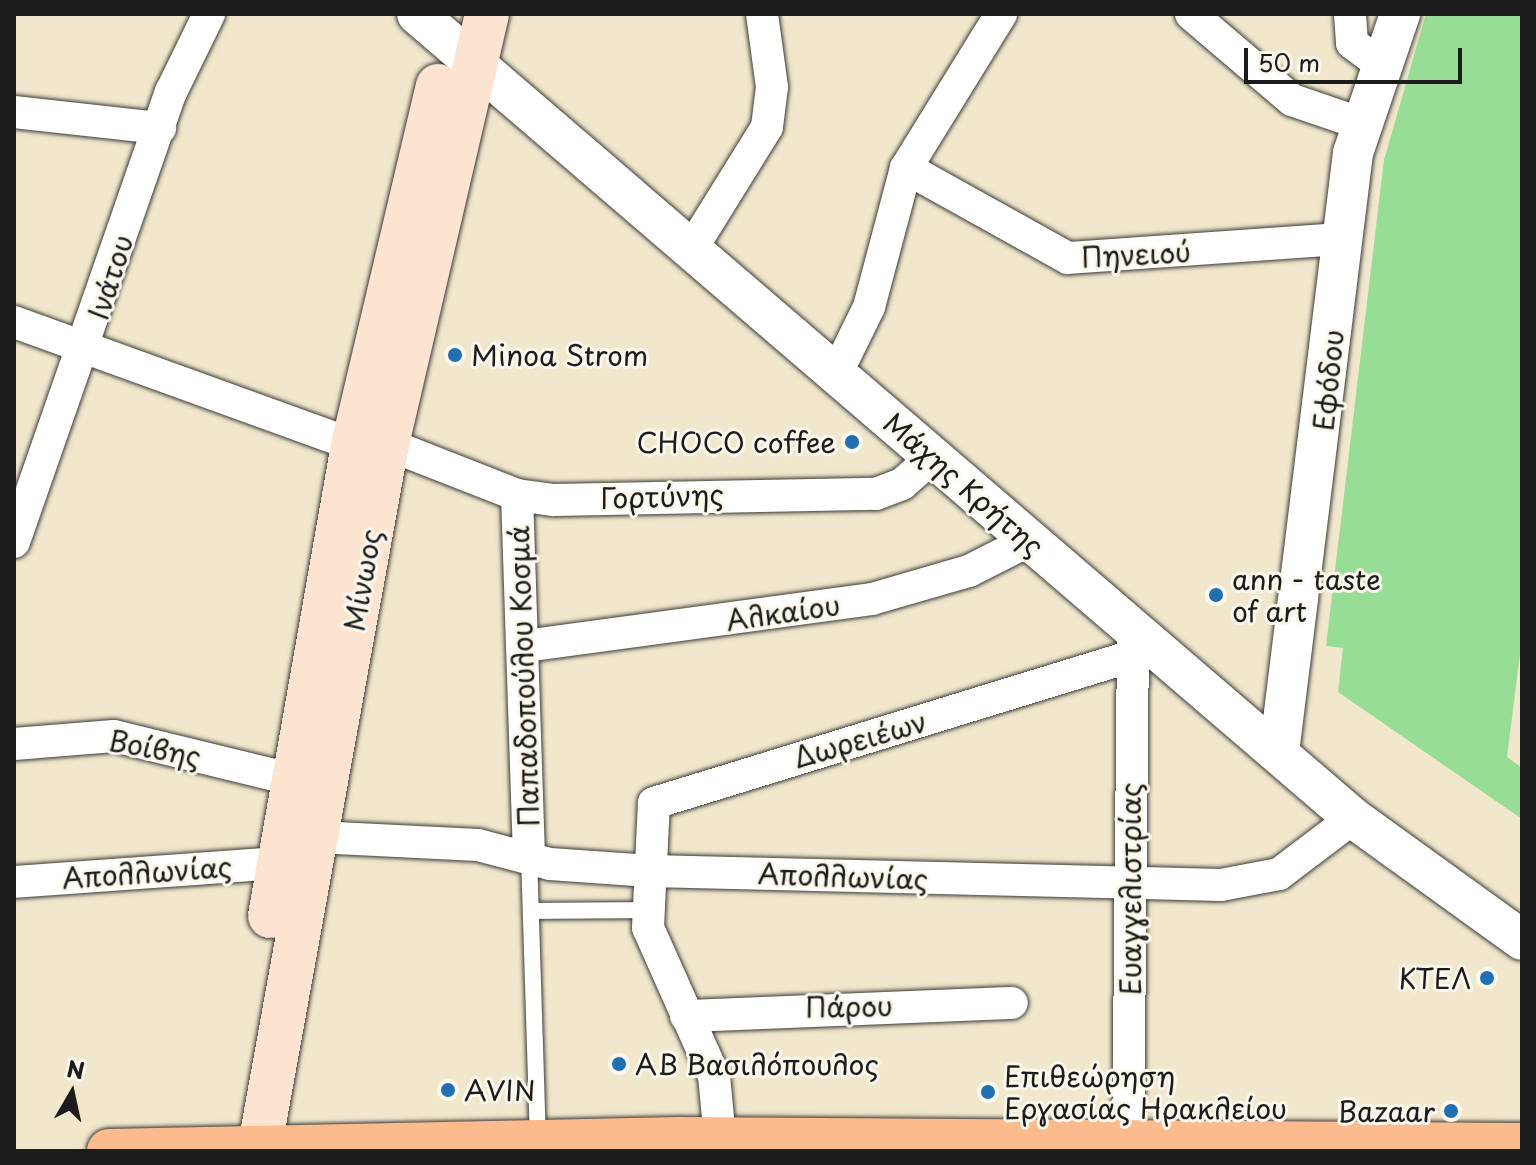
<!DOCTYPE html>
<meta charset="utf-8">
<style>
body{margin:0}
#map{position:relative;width:1536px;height:1165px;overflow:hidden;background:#f0e7cc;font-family:"Playpen Sans",sans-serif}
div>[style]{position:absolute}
.green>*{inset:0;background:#98dd96}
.roads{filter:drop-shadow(0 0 2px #3c3a36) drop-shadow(0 0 2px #3c3a36)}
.service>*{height:16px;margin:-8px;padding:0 8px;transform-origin:8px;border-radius:8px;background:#fff}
.minor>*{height:32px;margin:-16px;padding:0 16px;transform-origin:16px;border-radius:16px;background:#fff}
.tertiary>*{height:40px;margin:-20px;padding:0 20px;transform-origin:20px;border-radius:20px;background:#fff}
.secondary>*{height:44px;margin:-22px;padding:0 22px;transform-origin:22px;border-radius:22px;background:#fde4d1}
.primary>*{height:44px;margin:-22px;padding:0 22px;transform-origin:22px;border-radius:22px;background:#fbbb8c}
.dots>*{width:22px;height:22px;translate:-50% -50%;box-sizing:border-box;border:4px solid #fbf7ec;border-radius:50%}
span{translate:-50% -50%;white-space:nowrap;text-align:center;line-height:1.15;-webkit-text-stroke:6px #fbf7ec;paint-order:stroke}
.street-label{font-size:28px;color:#1c1c1c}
.poi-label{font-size:28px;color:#1c1c1c}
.left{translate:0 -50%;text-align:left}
.right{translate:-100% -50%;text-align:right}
.frame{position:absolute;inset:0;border:16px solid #1c1c1c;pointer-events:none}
.north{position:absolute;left:32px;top:1053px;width:80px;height:80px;-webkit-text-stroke:6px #fbf7ec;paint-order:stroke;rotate:9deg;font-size:22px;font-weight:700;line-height:32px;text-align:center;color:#1c1c1c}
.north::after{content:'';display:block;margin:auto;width:28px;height:36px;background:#1c1c1c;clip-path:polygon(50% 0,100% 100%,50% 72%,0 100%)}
.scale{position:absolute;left:1244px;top:48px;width:218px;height:36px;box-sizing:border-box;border:4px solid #1c1c1c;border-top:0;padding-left:10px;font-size:24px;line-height:28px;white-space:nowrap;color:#1c1c1c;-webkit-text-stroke:6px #fbf7ec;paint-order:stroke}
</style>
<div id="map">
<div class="green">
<i style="clip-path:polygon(1426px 14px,1522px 14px,1522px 638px,1507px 757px,1522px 768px,1522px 819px,1338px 692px,1343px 648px,1326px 646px,1384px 160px)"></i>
</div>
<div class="roads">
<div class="service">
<i style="left:529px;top:856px;width:283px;rotate:88.2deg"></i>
<i style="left:531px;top:911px;width:118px;rotate:-0.5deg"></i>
</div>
<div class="minor">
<i style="left:1191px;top:14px;width:133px;rotate:40.4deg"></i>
<i style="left:1292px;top:100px;width:71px;rotate:18.9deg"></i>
<i style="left:1350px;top:14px;width:29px;rotate:86deg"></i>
<i style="left:1352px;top:43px;width:35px;rotate:37deg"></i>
<i style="left:14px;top:112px;width:147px;rotate:6.3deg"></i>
<i style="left:906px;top:168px;width:185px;rotate:29.1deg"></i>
<i style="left:1068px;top:258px;width:275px;rotate:-4deg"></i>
<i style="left:692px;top:248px;width:142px;rotate:-58.2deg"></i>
<i style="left:767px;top:127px;width:40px;rotate:-82.9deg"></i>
<i style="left:772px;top:87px;width:74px;rotate:-97.8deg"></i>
<i style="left:14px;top:322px;width:361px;rotate:19.9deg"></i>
<i style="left:828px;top:369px;width:21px;rotate:-37deg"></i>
<i style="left:845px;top:356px;width:55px;rotate:-63.9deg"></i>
<i style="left:869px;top:307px;width:144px;rotate:-75.1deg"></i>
<i style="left:906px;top:168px;width:181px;rotate:-58.3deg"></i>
<i style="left:387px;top:444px;width:140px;rotate:21.4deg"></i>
<i style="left:517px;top:495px;width:37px;rotate:8deg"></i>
<i style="left:554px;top:500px;width:322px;rotate:-1.1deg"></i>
<i style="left:876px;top:494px;width:28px;rotate:-21deg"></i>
<i style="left:902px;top:484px;width:43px;rotate:-41.2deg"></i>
<i style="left:517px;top:495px;width:361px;rotate:88.1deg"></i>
<i style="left:14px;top:542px;width:477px;rotate:-70.8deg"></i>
<i style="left:171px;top:92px;width:87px;rotate:-64deg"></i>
<i style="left:525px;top:646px;width:350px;rotate:-7.7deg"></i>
<i style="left:872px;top:599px;width:101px;rotate:-16.1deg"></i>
<i style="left:969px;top:571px;width:68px;rotate:-26.9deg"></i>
<i style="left:14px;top:744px;width:100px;rotate:-4.6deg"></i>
<i style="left:114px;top:736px;width:186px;rotate:13.7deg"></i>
<i style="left:316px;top:837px;width:162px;rotate:2.8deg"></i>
<i style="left:478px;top:845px;width:74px;rotate:14.8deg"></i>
<i style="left:550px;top:864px;width:100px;rotate:4deg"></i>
<i style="left:650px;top:871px;width:571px;rotate:1.4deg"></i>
<i style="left:1221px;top:885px;width:59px;rotate:-10.7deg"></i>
<i style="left:1279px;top:874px;width:93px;rotate:-37.1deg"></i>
<i style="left:14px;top:882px;width:267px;rotate:-4.1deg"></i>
<i style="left:686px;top:1016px;width:326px;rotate:-2.3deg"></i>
<i style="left:720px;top:1139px;width:63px;rotate:-95.4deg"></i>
<i style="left:714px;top:1076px;width:162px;rotate:-114deg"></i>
<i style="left:648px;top:928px;width:125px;rotate:-87.3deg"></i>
<i style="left:654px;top:803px;width:500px;rotate:-17.09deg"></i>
<i style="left:1128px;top:1151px;width:513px;rotate:-89.44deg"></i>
</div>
<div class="tertiary">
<i style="left:417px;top:14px;width:1234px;rotate:40.66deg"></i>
<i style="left:1353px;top:818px;width:208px;rotate:35.8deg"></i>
<i style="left:1279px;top:753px;width:605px;rotate:-82.97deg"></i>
<i style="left:1353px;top:153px;width:147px;rotate:-71.3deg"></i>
</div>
<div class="secondary">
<i style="left:270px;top:916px;width:478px;rotate:-80deg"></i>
<i style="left:353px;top:445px;width:369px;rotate:-76.7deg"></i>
<i style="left:259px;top:1151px;width:718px;rotate:-79.74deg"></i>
<i style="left:387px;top:444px;width:441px;rotate:-76.9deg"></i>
</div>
<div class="primary">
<i style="left:109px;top:1151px;width:571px;rotate:-1.2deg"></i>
<i style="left:680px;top:1139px;width:842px;rotate:0.41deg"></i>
</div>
</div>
<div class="dots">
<i style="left:455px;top:355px;background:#1f6fb2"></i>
<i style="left:852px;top:442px;background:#1f6fb2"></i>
<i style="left:1216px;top:595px;background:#1f6fb2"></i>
<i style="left:1487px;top:978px;background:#1f6fb2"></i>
<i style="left:619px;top:1064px;background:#1f6fb2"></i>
<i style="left:448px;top:1090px;background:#1f6fb2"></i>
<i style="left:988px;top:1092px;background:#1f6fb2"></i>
<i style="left:1451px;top:1111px;background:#1f6fb2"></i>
</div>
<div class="street-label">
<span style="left:1136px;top:254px;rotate:-3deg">Πηνειού</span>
<span style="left:110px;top:277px;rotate:-72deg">Ινάτου</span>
<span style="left:1328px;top:380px;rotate:-84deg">Εφόδου</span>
<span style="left:964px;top:484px;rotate:41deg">Μάχης Κρήτης</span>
<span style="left:662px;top:496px;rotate:-2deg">Γορτύνης</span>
<span style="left:362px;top:580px;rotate:-80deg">Μίνωος</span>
<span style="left:783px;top:612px;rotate:-8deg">Αλκαίου</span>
<span style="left:523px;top:676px;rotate:-92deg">Παπαδοπούλου Κοσμά</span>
<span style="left:860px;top:739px;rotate:-16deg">Δωρειέων</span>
<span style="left:155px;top:748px;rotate:11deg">Βοίβης</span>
<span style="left:147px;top:872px;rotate:-4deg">Απολλωνίας</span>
<span style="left:843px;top:876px;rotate:2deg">Απολλωνίας</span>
<span style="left:1130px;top:889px;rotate:-90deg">Ευαγγελιστρίας</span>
<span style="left:849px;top:1006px;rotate:-1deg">Πάρου</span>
</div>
<div class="poi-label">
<span class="left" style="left:471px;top:355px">Minoa Strom</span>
<span class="right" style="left:836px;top:442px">CHOCO coffee</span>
<span class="left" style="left:1232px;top:595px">ann - taste<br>of art</span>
<span class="right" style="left:1471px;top:978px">ΚΤΕΛ</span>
<span class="left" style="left:635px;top:1064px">ΑΒ Βασιλόπουλος</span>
<span class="left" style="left:1004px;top:1092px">Επιθεώρηση<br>Εργασίας Ηρακλείου</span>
<span class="left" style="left:464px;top:1090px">AVIN</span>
<span class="right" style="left:1435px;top:1111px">Bazaar</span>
</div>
<div class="frame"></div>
<div class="north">N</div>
<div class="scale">50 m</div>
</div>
